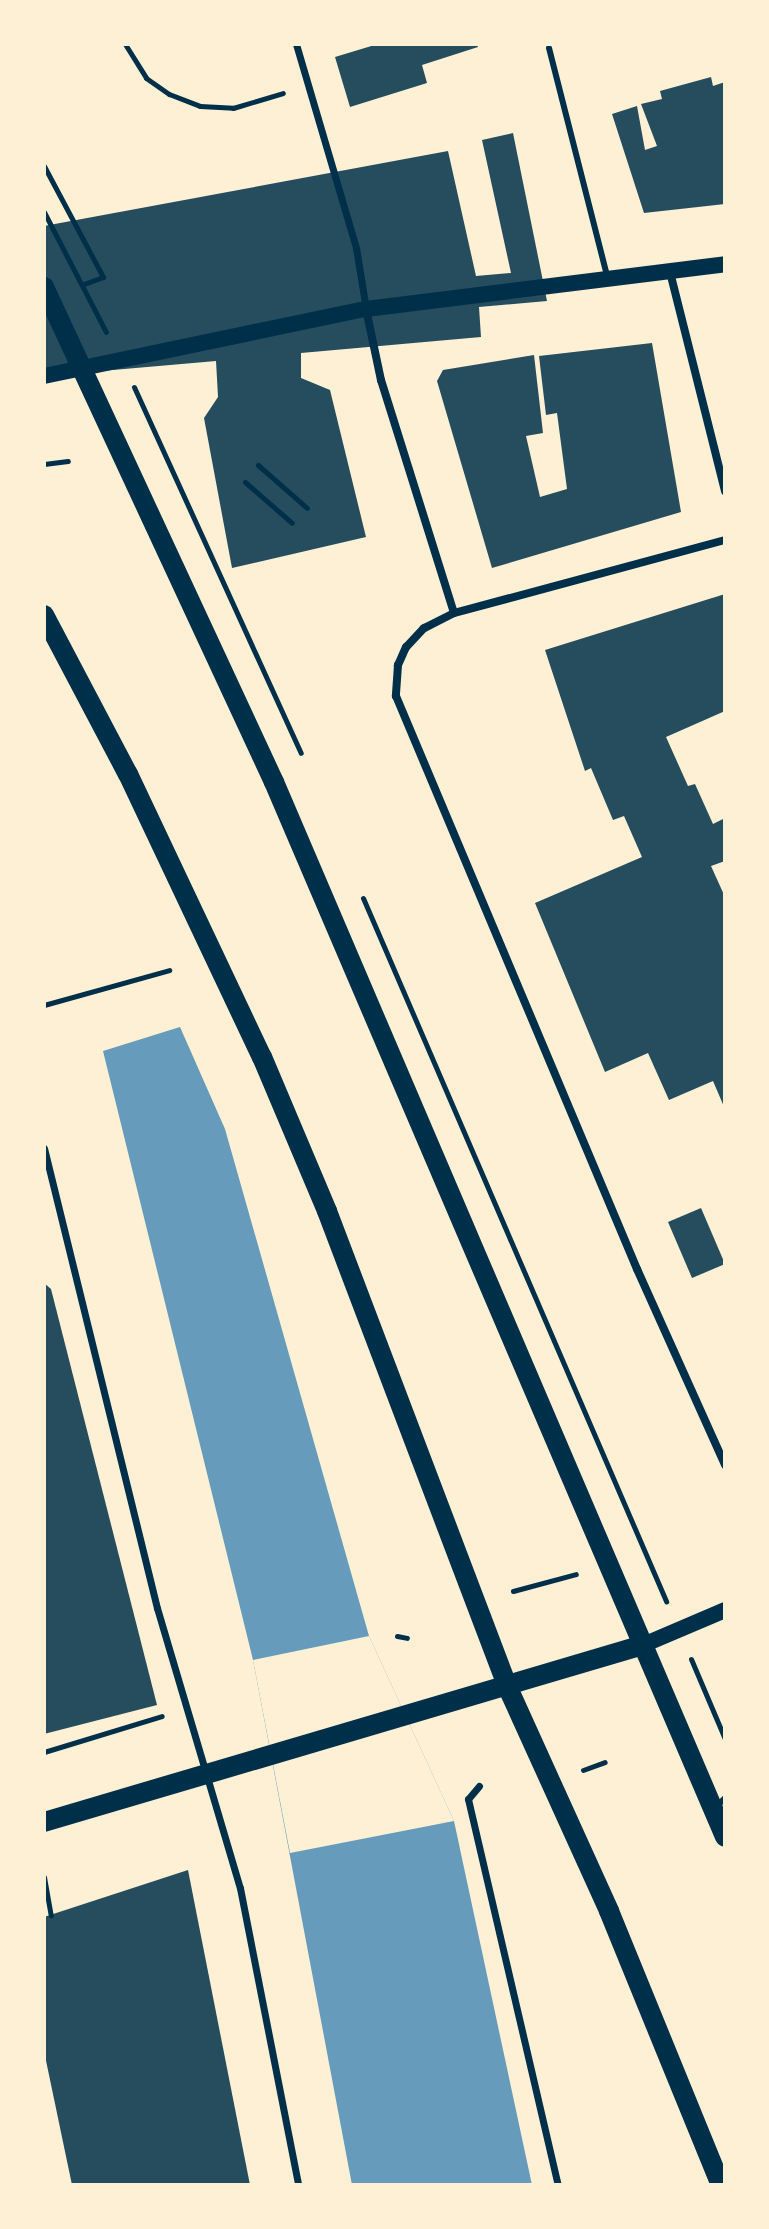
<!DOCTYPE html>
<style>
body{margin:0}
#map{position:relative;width:769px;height:2229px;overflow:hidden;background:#fdf0d5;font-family:Cabin,sans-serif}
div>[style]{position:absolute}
.water>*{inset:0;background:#669bbc}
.pier>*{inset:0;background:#fdf0d5}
.building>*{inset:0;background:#264d5e}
.path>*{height:5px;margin:-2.5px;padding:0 2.5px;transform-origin:2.5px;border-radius:2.5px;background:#003049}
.service>*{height:6px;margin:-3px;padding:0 3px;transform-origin:3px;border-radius:3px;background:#003049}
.pedestrian>*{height:7px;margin:-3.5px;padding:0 3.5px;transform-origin:3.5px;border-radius:3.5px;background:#003049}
.minor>*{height:8px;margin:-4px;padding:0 4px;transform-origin:4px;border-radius:4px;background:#003049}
.secondary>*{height:16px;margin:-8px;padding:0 8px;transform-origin:8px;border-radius:8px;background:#003049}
.primary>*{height:20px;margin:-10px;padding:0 10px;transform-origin:10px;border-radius:10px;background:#003049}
span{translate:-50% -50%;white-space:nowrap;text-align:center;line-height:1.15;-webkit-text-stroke:8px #fdf0d5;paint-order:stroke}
.frame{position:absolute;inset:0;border:46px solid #fdf0d5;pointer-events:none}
</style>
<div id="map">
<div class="water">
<i style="clip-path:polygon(180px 1027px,225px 1129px,369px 1636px,454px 1821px,532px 2185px,352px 2185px,253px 1660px,103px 1051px)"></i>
</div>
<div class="pier">
<i style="clip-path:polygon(369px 1636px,454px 1821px,290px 1853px,253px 1660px)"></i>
</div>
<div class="building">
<i style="clip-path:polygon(378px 44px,477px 44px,478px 47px,422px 65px,427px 83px,350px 107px,335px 57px)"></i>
<i style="clip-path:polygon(711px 77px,713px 86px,725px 82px,725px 204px,644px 213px,612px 114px,637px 106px,645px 150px,657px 146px,641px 104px,662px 99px,660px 91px)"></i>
<i style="clip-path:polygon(513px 133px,547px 301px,479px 307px,481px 337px,301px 353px,301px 378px,330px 390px,366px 537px,232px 568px,204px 418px,218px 397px,216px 361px,44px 376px,44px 226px,448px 151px,476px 276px,511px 273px,482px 140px)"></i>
<i style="clip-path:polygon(652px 343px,681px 512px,492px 568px,437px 381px,443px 370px,534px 355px,543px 433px,526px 436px,540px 497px,567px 489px,557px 413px,546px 415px,539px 356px)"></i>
<i style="clip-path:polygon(725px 594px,725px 711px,666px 737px,688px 786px,695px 784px,713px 824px,725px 818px,725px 861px,711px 866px,725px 897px,725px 1109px,713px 1081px,669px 1100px,648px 1053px,605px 1072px,535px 903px,642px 857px,624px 816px,613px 820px,591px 768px,585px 771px,545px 650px)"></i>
<i style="clip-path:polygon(701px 1208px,725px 1264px,692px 1278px,668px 1222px)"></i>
<i style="clip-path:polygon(44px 1283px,51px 1289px,157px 1705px,44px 1734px)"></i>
<i style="clip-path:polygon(188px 1870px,250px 2185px,72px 2185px,44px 2051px,44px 1917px)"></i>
</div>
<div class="path">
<i style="left:125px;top:44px;width:40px;rotate:58deg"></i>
<i style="left:146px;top:78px;width:28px;rotate:35deg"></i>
<i style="left:169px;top:94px;width:33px;rotate:21deg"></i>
<i style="left:200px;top:106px;width:33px;rotate:3deg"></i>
<i style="left:233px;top:108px;width:52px;rotate:-16.7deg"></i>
<i style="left:44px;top:166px;width:126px;rotate:62deg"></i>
<i style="left:103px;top:277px;width:20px;rotate:160deg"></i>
<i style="left:44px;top:212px;width:135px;rotate:62.7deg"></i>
<i style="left:134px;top:387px;width:402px;rotate:65.5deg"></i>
<i style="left:44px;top:464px;width:24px;rotate:-7deg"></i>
<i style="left:258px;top:465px;width:65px;rotate:41.3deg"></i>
<i style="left:245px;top:482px;width:62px;rotate:41.1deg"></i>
<i style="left:363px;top:898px;width:766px;rotate:66.68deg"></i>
<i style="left:44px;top:1005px;width:130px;rotate:-15.6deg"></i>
<i style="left:513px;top:1591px;width:65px;rotate:-15.1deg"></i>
<i style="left:397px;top:1636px;width:10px;rotate:11deg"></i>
<i style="left:691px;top:1659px;width:87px;rotate:67deg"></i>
<i style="left:44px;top:1752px;width:123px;rotate:-17deg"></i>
<i style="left:583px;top:1770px;width:23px;rotate:-20deg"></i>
<i style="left:44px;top:1877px;width:39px;rotate:80deg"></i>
</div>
<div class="service">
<i style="left:549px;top:48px;width:235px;rotate:75.7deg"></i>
<i style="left:716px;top:1807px;width:13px;rotate:-45deg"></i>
</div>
<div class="pedestrian">
<i style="left:296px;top:44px;width:213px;rotate:73.6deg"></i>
<i style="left:356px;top:248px;width:62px;rotate:80.7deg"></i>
<i style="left:44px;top:1148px;width:474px;rotate:76.2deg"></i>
<i style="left:157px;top:1608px;width:292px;rotate:73.5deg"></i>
<i style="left:240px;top:1888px;width:303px;rotate:78.9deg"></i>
<i style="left:479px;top:1786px;width:17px;rotate:130deg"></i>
<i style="left:468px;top:1799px;width:396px;rotate:76.9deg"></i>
</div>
<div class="minor">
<i style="left:670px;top:272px;width:226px;rotate:75.9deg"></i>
<i style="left:366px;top:309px;width:73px;rotate:78.1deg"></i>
<i style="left:381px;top:380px;width:244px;rotate:72.6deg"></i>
<i style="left:725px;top:540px;width:281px;rotate:164.9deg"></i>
<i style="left:454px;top:613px;width:34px;rotate:153deg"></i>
<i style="left:424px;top:628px;width:26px;rotate:133deg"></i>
<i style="left:406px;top:647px;width:20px;rotate:114deg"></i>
<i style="left:398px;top:665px;width:31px;rotate:94deg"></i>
<i style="left:396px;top:696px;width:622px;rotate:67.19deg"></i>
<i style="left:637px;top:1269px;width:215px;rotate:65.8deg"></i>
</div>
<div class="secondary">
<i style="left:44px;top:376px;width:329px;rotate:-11.8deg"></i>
<i style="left:366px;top:309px;width:362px;rotate:-7.1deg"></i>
<i style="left:643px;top:1645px;width:89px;rotate:-23.1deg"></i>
</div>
<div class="primary">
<i style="left:44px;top:287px;width:546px;rotate:65.08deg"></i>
<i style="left:274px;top:782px;width:1147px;rotate:66.85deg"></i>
<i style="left:44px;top:615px;width:180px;rotate:62.2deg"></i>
<i style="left:128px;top:774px;width:313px;rotate:64.7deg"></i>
<i style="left:262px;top:1057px;width:167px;rotate:67.1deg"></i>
<i style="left:327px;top:1211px;width:510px;rotate:69.22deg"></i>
<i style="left:508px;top:1688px;width:245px;rotate:65.6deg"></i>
<i style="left:609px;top:1911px;width:296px;rotate:67.8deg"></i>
<i style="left:44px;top:1822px;width:625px;rotate:-16.46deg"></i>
</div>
<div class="frame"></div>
</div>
